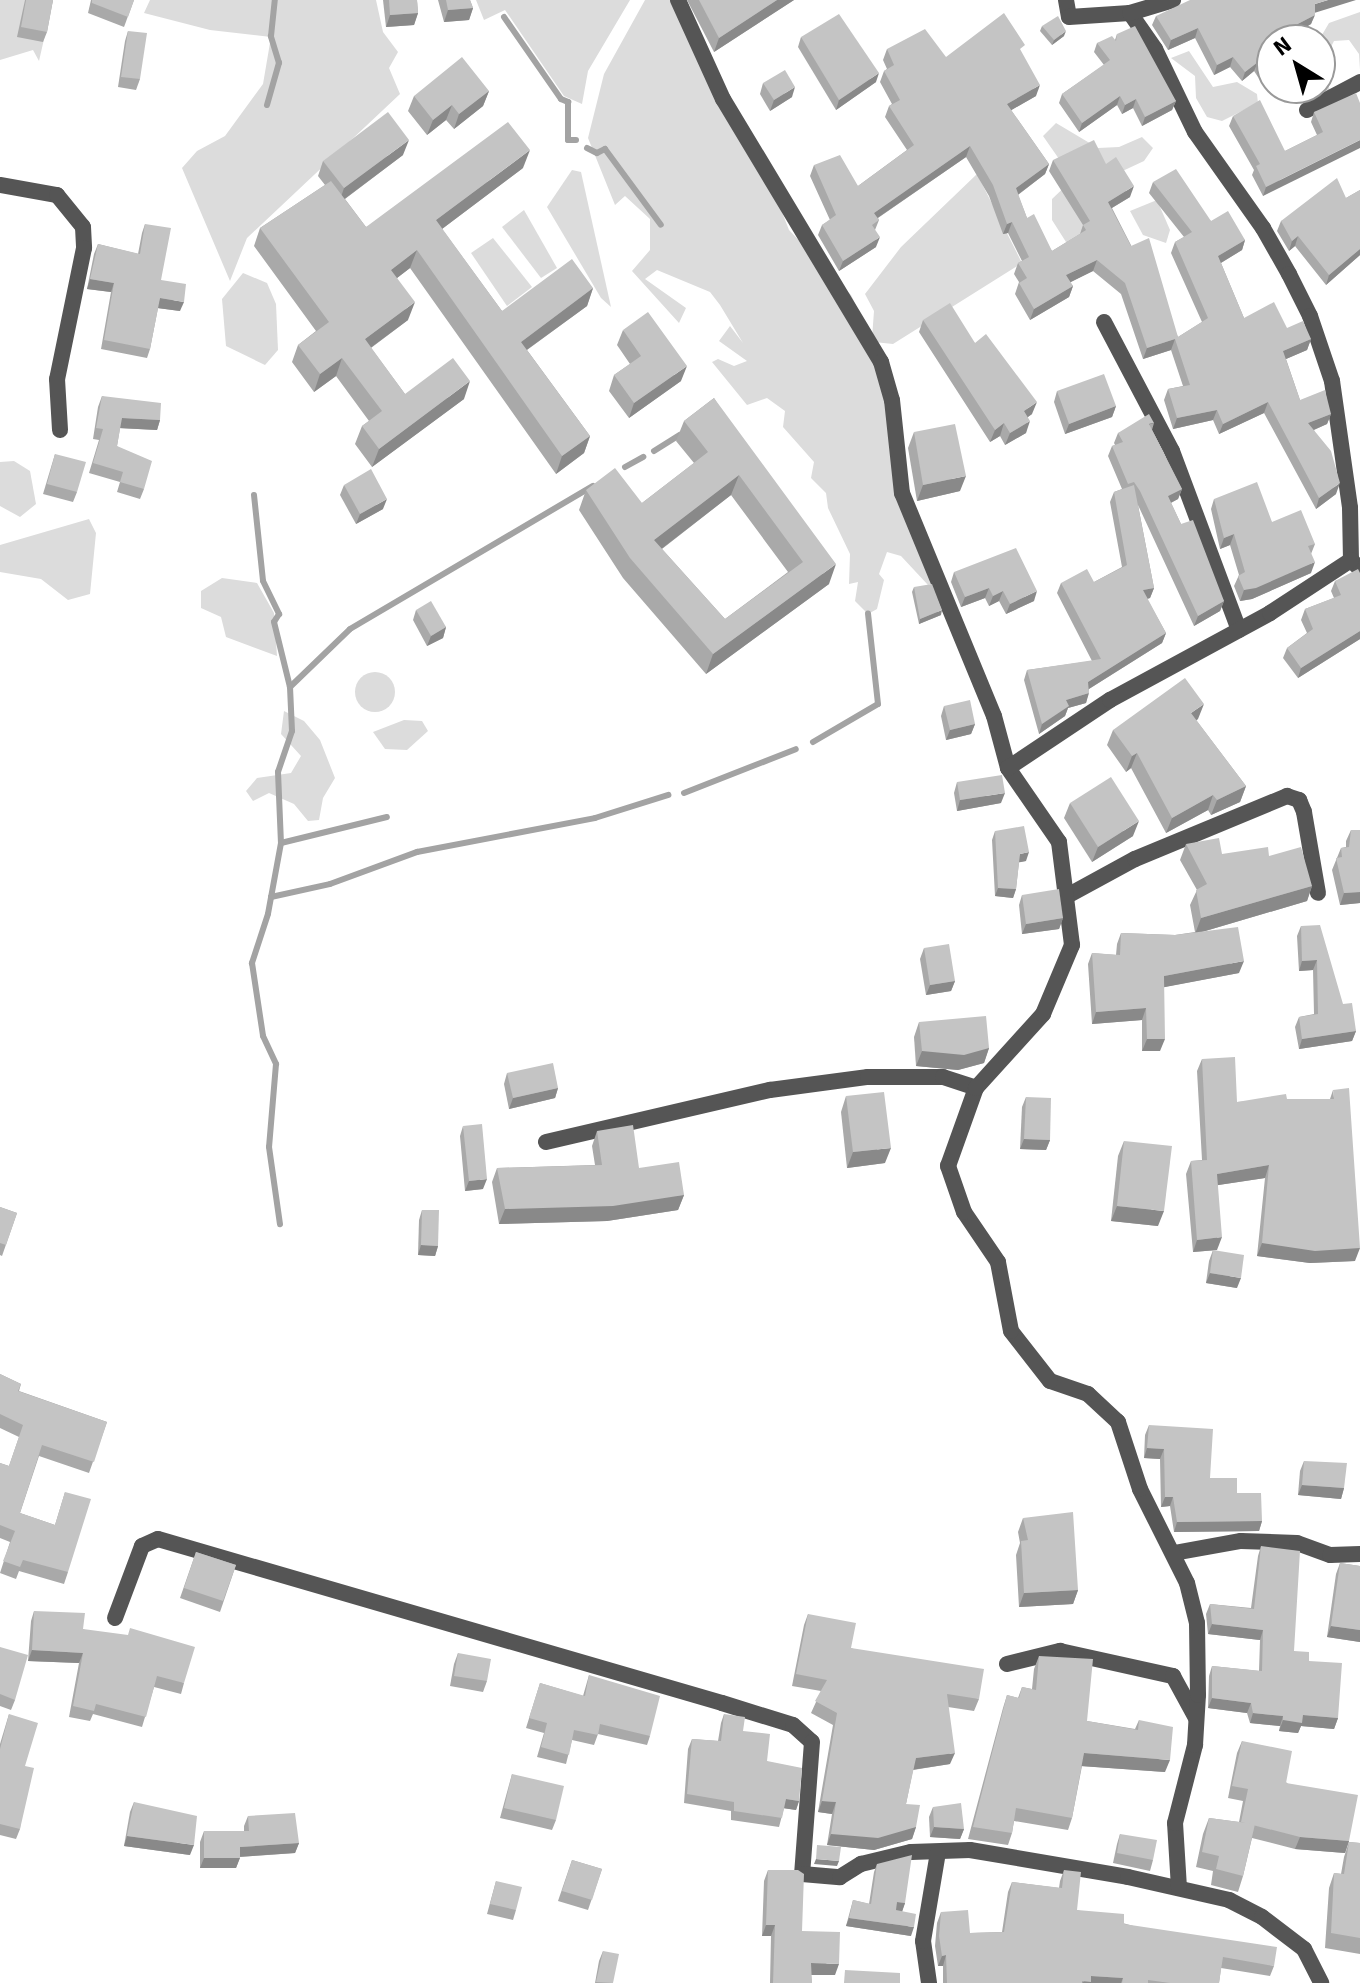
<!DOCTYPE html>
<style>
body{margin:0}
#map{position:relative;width:1360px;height:1983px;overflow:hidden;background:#fff;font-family:Signika,sans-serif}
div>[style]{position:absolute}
.green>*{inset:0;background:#dcdcdc}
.round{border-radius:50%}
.stream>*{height:6px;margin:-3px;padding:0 3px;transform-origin:3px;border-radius:3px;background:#a3a3a3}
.minor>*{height:16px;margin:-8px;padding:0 8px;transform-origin:8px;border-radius:8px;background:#555}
.wall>*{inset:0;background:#a9a9a9}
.shaded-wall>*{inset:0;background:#898989}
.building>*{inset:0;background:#c4c4c4}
span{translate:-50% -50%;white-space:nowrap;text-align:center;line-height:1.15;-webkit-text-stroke:6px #fff;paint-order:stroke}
.north{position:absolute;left:1256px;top:24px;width:80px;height:80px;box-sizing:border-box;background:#fff;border:2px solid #999;border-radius:50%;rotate:323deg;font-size:22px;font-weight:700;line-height:32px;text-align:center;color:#000}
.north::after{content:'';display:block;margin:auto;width:28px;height:36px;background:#000;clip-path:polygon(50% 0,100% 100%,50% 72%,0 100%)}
</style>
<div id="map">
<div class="green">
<i style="clip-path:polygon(0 0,53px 0,39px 61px,33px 50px,0 60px)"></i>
<i style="clip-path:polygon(150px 0,376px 0,383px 32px,398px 52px,389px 68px,400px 94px,247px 238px,230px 281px,182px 168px,197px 151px,225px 136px,263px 84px,271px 37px,210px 30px,144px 13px)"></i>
<i style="clip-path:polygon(476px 0,630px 0,588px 71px,582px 104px,564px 96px,505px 10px,484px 20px)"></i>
<i style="clip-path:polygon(645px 0,677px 0,767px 174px,789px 230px,851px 295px,872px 338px,874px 311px,865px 294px,901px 247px,977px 174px,1022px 263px,893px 344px,874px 342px,897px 462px,939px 580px,928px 585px,901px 556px,887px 552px,879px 574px,884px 580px,877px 609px,868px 614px,855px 601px,858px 582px,849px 584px,850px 554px,828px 508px,826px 493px,811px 478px,814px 462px,783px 427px,785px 411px,767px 398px,747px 405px,712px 362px,718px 359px,734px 366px,747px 361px,719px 341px,730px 326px,743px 343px,720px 305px,710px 292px,657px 270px,645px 279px,686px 308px,679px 323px,632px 271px,650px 250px,650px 219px,625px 196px,615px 205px,588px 138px,604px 74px)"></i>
<i style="clip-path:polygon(1360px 12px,1360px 70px,1359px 54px,1349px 40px,1334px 41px,1325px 59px,1330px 93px,1310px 100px,1305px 88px,1320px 88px,1319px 40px,1329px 23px)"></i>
<i style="clip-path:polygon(1189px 51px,1213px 87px,1237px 82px,1257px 94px,1258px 103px,1222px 121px,1207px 117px,1196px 98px,1195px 76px,1171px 58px)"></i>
<i style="clip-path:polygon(1056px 123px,1098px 148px,1119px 147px,1142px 137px,1153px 148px,1144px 161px,1114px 175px,1109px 209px,1076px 244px,1066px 242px,1052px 220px,1052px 199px,1073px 179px,1043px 136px)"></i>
<i style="clip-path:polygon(572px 170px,581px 172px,611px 307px,601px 298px,547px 207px)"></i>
<i style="clip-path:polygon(1157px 200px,1170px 230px,1166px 243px,1143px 235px,1130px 211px)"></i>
<i style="clip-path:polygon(524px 210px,557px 268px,541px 278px,502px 227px)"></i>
<i style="clip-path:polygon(493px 238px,532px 287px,507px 306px,471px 253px)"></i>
<i style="clip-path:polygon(243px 273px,267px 283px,276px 304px,278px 350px,265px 365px,226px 346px,222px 299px)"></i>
<i style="clip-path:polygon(14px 461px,30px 471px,36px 504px,20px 517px,0 506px,0 462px)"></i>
<i style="clip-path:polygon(89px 519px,96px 533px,90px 594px,68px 600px,41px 579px,0 572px,0 545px)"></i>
<i style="clip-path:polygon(222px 578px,257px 583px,274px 613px,277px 656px,226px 637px,221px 617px,201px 608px,201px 591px)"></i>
<i class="round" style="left:355px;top:672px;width:40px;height:40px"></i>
<i style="clip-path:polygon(284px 711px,304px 721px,320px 740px,335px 778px,323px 798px,319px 820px,308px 821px,294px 804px,269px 793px,253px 801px,246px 791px,257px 778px,291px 773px,301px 756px,281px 734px)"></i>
<i style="clip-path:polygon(404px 720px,422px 721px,428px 731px,407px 750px,385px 749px,373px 732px)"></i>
</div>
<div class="stream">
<i style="left:504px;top:17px;width:100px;rotate:55.2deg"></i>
<i style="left:561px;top:99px;width:8px;rotate:23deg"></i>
<i style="left:568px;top:102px;width:38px;rotate:90deg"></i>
<i style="left:568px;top:140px;width:8px"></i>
<i style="left:267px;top:105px;width:44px;rotate:-74.1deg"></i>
<i style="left:279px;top:63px;width:28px;rotate:-107deg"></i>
<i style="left:271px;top:36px;width:36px;rotate:-84deg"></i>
<i style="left:587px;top:148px;width:11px;rotate:27deg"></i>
<i style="left:597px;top:153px;width:9px;rotate:-27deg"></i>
<i style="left:605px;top:149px;width:94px;rotate:53.6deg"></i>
<i style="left:654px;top:451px;width:31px;rotate:-32deg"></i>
<i style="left:625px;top:467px;width:21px;rotate:-29deg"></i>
<i style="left:254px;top:495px;width:86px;rotate:84deg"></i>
<i style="left:263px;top:581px;width:37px;rotate:64deg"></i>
<i style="left:279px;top:614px;width:9px;rotate:122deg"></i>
<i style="left:274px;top:622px;width:67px;rotate:76.2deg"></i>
<i style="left:290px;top:687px;width:44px;rotate:87.4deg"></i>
<i style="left:292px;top:731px;width:43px;rotate:108.9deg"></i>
<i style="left:278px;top:772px;width:71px;rotate:87.6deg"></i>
<i style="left:281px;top:843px;width:72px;rotate:100.4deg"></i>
<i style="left:268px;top:914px;width:52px;rotate:108.1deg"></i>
<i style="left:252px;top:963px;width:74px;rotate:81.4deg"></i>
<i style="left:263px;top:1036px;width:31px;rotate:65deg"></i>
<i style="left:276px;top:1064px;width:83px;rotate:94.8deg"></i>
<i style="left:269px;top:1147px;width:78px;rotate:81.9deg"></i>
<i style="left:290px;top:687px;width:83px;rotate:-44deg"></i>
<i style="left:350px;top:629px;width:282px;rotate:-30.5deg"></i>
<i style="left:813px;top:742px;width:75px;rotate:-30.3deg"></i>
<i style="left:878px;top:704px;width:91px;rotate:-96.3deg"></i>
<i style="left:684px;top:793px;width:120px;rotate:-21.4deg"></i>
<i style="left:281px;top:843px;width:109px;rotate:-13.8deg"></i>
<i style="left:271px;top:897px;width:60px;rotate:-12.4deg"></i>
<i style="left:330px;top:884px;width:93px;rotate:-20.2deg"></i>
<i style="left:417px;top:852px;width:181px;rotate:-10.8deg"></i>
<i style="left:595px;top:818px;width:77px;rotate:-17.5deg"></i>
</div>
<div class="minor">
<i style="left:678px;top:0;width:109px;rotate:65.6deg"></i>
<i style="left:723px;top:99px;width:307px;rotate:59deg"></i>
<i style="left:881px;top:362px;width:40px;rotate:74deg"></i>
<i style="left:892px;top:400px;width:94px;rotate:83.9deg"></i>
<i style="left:902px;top:493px;width:241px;rotate:67.6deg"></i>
<i style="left:994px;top:716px;width:54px;rotate:74.9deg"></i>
<i style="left:1066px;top:0;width:17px;rotate:80deg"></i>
<i style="left:1069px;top:17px;width:61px;rotate:-3.8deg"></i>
<i style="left:1130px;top:13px;width:44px;rotate:55.2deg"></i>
<i style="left:1155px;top:49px;width:92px;rotate:64.3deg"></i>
<i style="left:1195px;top:132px;width:118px;rotate:54.7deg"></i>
<i style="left:1263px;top:228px;width:53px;rotate:60.5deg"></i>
<i style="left:1289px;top:274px;width:47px;rotate:63.4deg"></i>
<i style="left:1310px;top:316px;width:69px;rotate:71.3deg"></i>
<i style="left:1332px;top:381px;width:128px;rotate:81.9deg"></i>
<i style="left:1350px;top:508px;width:52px;rotate:88.9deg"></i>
<i style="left:1351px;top:560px;width:13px;rotate:45deg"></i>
<i style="left:1130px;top:13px;width:45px;rotate:-16.8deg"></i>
<i style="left:1307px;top:110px;width:60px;rotate:-27.8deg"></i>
<i style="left:0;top:185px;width:58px;rotate:10deg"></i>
<i style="left:57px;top:195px;width:41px;rotate:50.9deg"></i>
<i style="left:83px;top:227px;width:21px;rotate:87deg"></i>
<i style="left:84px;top:248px;width:134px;rotate:101.6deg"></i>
<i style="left:57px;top:379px;width:51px;rotate:86.6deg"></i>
<i style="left:1104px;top:322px;width:146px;rotate:62.2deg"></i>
<i style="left:1172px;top:451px;width:191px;rotate:69.5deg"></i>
<i style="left:1067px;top:896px;width:77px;rotate:-28.6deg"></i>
<i style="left:1135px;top:859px;width:165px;rotate:-22.5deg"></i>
<i style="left:1287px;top:796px;width:13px;rotate:18deg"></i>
<i style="left:1299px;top:800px;width:13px;rotate:67deg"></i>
<i style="left:1304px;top:812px;width:82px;rotate:80.2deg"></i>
<i style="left:546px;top:1142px;width:230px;rotate:-13.1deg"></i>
<i style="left:770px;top:1090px;width:99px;rotate:-7.6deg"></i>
<i style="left:868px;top:1077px;width:75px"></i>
<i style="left:943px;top:1077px;width:35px;rotate:18deg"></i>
<i style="left:1174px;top:1553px;width:68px;rotate:-10.2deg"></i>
<i style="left:1241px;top:1541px;width:56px;rotate:2deg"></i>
<i style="left:1297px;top:1543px;width:35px;rotate:20deg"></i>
<i style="left:1330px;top:1555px;width:30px;rotate:-2deg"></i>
<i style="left:115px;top:1618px;width:77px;rotate:-69.4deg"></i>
<i style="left:142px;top:1546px;width:17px;rotate:-24deg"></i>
<i style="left:158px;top:1539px;width:587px;rotate:16.21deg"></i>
<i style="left:722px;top:1703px;width:74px;rotate:17.2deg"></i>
<i style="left:793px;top:1725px;width:25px;rotate:42deg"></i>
<i style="left:812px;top:1742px;width:132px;rotate:94.3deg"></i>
<i style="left:802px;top:1874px;width:38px;rotate:5deg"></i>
<i style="left:840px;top:1877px;width:25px;rotate:-32deg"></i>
<i style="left:861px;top:1864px;width:51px;rotate:-13.5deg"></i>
<i style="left:911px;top:1852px;width:59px;rotate:-1.9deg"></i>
<i style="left:970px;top:1850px;width:160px;rotate:9.7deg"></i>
<i style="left:1128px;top:1877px;width:104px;rotate:12.8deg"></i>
<i style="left:1229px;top:1900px;width:37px;rotate:27deg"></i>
<i style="left:1262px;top:1917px;width:53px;rotate:37.3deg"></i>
<i style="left:1304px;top:1949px;width:38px;rotate:63deg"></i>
<i style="left:1007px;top:1664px;width:55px;rotate:-13.8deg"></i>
<i style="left:1060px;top:1651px;width:116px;rotate:12.5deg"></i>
<i style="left:1173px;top:1676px;width:48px;rotate:61.3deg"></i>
<i style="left:1179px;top:1888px;width:65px;rotate:-93.5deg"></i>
<i style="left:1175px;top:1823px;width:81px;rotate:-75.6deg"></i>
<i style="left:1195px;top:1745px;width:50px;rotate:-86.6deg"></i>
<i style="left:1198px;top:1695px;width:72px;rotate:-90.8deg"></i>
<i style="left:1197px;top:1623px;width:41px;rotate:-104deg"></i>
<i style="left:1187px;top:1583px;width:105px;rotate:-116.6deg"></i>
<i style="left:1140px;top:1489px;width:71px;rotate:-108.2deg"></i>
<i style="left:1118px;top:1422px;width:41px;rotate:-137deg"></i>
<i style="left:1088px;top:1394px;width:40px;rotate:-161.1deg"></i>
<i style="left:1050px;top:1381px;width:63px;rotate:-128deg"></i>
<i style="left:1011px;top:1331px;width:70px;rotate:-100.7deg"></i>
<i style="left:998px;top:1262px;width:60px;rotate:-124.2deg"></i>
<i style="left:964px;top:1212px;width:49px;rotate:-109.2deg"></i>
<i style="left:948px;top:1166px;width:83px;rotate:-70.3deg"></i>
<i style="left:976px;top:1088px;width:100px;rotate:-47.8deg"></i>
<i style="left:1043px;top:1014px;width:75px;rotate:-67.2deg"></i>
<i style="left:1072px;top:945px;width:104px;rotate:-97.2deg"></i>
<i style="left:1059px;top:842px;width:90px;rotate:-124.6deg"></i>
<i style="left:1008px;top:768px;width:123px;rotate:-33.7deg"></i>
<i style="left:1110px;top:700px;width:182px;rotate:-28.5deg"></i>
<i style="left:1270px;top:613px;width:97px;rotate:-33.2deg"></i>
<i style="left:929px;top:1983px;width:42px;rotate:-98.1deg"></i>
<i style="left:923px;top:1941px;width:90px;rotate:-80.4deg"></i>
</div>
<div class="wall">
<i style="clip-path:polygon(25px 0,53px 0,47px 32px,43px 42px,17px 37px)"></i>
<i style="clip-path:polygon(91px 0,134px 0,124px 27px,88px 13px)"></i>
<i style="clip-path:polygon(383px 0,417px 0,418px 13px,414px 25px,386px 27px)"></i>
<i style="clip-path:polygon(438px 0,470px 0,473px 8px,469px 20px,444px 22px)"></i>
<i style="clip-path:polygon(687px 0,794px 0,714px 52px)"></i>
<i style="clip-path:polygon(1315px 13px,1311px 24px,1295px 34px,1272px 40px,1272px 66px,1258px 77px,1254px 71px,1242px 81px,1230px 67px,1214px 75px,1195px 38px,1168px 50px,1152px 25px,1156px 16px)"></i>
<i style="clip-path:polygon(1042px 26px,1064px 36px,1052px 45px,1040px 31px)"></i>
<i style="clip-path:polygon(128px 31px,140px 79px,136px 90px,118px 87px,125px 41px)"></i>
<i style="clip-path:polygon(1117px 34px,1176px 101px,1172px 110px,1142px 126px,1133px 108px,1122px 114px,1117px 105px,1079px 132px,1059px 103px,1062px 94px,1104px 65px,1094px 52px,1097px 43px,1115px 40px)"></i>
<i style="clip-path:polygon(801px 37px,876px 82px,836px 110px,798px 47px)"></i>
<i style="clip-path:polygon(887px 49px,946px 57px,1022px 54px,1036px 96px,1011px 110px,1049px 164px,1045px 174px,1018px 195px,1027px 218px,1052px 251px,1080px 234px,1083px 225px,1049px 171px,1053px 160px,1106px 164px,1130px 197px,1112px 208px,1178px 337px,1202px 322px,1171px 253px,1175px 242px,1184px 237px,1149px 193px,1153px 182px,1211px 221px,1245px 240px,1242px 250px,1221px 263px,1244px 318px,1287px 328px,1311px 339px,1307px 350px,1286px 359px,1300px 400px,1331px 414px,1327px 424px,1314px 430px,1336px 494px,1316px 509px,1264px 413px,1219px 434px,1213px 420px,1173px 429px,1164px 400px,1168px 389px,1183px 386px,1171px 350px,1143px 359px,1121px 294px,1093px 271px,1070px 282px,1073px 286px,1069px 297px,1030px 320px,1015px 294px,1019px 282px,1014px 274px,1018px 263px,1022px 261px,1008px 233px,1003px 234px,989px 196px,966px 157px,878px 218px,879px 220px,875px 230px,876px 247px,839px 271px,818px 235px,822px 225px,830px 220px,810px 176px,814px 165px,858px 186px,907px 150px,885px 117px,889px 106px,892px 104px,880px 82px,884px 71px,887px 69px,883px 60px)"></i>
<i style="clip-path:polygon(763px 83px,792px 97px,770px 111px,760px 94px)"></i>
<i style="clip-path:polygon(489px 91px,483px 106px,454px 129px,446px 120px,427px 135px,408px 111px,414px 96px)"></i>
<i style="clip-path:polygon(1360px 103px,1263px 196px,1252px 175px,1254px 170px,1229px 126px,1233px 116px,1285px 151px,1317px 135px,1311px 122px,1314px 112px)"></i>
<i style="clip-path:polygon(403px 155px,345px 199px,366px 227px,523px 168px,442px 229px,502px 311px,593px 288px,587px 306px,527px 350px,590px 436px,584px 453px,556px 474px,410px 268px,397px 278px,408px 320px,371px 348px,405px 394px,464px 399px,372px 467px,355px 444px,362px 426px,369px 421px,336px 376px,314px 392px,292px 362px,298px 345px,316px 331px,254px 246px,260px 228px,325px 185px,318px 176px,323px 161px)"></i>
<i style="clip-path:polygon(1360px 190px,1360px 255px,1326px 285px,1295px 246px,1289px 251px,1277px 231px,1281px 221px,1346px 198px)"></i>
<i style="clip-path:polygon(145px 224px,161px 280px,180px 311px,158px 308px,150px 349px,147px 358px,101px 349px,111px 292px,87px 289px,94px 254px,98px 244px,138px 254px,142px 233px)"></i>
<i style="clip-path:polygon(923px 320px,975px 343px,1032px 414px,1028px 417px,1026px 433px,1005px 445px,1000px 436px,990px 442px,919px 332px)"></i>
<i style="clip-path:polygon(623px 330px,681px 381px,629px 418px,609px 391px,614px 375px,630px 364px,617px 345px)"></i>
<i style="clip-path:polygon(1057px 391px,1116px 406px,1112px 417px,1065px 434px,1054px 402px)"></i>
<i style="clip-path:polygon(102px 396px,160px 420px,157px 430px,120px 428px,117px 446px,144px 489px,140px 499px,117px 492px,120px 482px,89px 473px,99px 440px,93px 439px,98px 407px)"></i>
<i style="clip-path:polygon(evenodd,714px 398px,829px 584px,706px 674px,623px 578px,579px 510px,586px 490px,642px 503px,694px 463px,676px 441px,684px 421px,714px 398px,731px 495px,788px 572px,725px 619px,662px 549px,731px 495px)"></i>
<i style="clip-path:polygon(1154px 423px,1152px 430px,1182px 489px,1178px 499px,1171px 503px,1181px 524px,1224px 601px,1220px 611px,1194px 626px,1138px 505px,1154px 588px,1150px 598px,1147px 599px,1166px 633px,1162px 643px,1089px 689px,1086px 703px,1068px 708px,1065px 716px,1039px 734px,1024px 680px,1027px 670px,1092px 661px,1057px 593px,1061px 583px,1094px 582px,1122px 567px,1110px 502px,1114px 492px,1122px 489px,1108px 456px,1112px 446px,1115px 445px,1114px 443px,1118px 433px)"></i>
<i style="clip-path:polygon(914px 432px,960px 491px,917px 501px,908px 448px)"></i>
<i style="clip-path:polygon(55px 454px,77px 492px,73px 502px,43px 494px)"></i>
<i style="clip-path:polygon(344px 485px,383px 509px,356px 524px,340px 495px)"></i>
<i style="clip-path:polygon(1214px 499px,1272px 522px,1315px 544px,1311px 554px,1311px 573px,1252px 599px,1240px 601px,1234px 586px,1239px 575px,1230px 545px,1220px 549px,1211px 509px)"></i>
<i style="clip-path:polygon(954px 572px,1034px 601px,1006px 614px,999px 601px,989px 606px,985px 598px,961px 607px,951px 582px)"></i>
<i style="clip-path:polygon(1360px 573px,1360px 639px,1298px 678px,1283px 658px,1287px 648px,1307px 633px,1301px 620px,1305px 609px,1334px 598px,1331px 591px,1335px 581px)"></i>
<i style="clip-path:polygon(914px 587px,941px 615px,919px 624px,912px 592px)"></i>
<i style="clip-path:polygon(416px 610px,446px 627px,443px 638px,427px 646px,413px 620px)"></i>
<i style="clip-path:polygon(944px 706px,975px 724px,971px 734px,946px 740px,941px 716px)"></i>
<i style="clip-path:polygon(1198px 719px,1196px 720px,1246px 786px,1240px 802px,1211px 815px,1208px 810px,1166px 833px,1131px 768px,1126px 772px,1107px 745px,1113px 730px)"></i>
<i style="clip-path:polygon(957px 782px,1001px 803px,957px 811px,954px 793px)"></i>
<i style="clip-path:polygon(1070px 803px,1133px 836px,1092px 862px,1064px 818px)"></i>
<i style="clip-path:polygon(1351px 830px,1360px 903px,1340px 905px,1332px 870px,1341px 848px,1346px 847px,1346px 841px)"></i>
<i style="clip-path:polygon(995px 831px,1026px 861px,1019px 862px,1016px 889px,1013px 898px,995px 896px,992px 840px)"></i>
<i style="clip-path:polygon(1186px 844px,1222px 854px,1269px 856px,1312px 886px,1307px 901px,1202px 932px,1239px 973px,1164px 987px,1160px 1051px,1142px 1051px,1142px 1020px,1092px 1024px,1088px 964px,1092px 953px,1116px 955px,1117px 944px,1121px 933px,1175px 935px,1195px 932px,1190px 905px,1197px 890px,1180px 860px)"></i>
<i style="clip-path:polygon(1022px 895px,1063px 918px,1059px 929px,1022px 934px,1019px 905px)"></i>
<i style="clip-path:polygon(1301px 926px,1356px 1031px,1352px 1041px,1299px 1049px,1295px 1027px,1299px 1017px,1314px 1014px,1313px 970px,1299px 971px,1297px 936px)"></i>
<i style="clip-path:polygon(924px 948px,955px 981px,951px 991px,926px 995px,920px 959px)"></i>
<i style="clip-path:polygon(919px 1022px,989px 1048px,984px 1063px,958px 1070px,916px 1066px,914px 1037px)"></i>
<i style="clip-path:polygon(1202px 1059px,1237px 1102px,1287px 1099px,1330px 1099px,1333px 1090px,1355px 1261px,1310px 1263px,1257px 1256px,1265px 1178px,1218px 1185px,1217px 1250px,1193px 1252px,1186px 1174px,1191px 1161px,1202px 1160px,1197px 1071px)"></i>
<i style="clip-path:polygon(507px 1073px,558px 1088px,555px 1098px,509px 1109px,504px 1084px)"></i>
<i style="clip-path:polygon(846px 1096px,885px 1163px,847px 1168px,841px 1112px)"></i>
<i style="clip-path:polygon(1026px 1097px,1050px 1140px,1046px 1150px,1020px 1149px,1022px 1107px)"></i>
<i style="clip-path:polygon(463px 1126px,483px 1189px,465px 1191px,460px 1136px)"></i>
<i style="clip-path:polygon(597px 1131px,639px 1168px,684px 1195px,678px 1210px,607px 1221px,499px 1224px,492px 1182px,497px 1168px,595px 1165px,592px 1146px)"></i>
<i style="clip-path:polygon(1124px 1141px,1158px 1226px,1111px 1221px,1118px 1156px)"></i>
<i style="clip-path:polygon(0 1207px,17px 1213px,2px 1256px,0 1255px)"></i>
<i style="clip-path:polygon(422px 1210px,438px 1246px,435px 1256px,418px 1255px,419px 1220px)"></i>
<i style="clip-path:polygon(1213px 1250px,1237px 1288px,1206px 1283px,1209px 1261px)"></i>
<i style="clip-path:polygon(0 1374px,21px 1384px,19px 1391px,107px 1422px,89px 1473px,39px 1456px,20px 1513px,55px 1525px,65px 1492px,68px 1572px,64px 1584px,19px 1571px,16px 1579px,0 1573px,10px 1542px,0 1538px,0 1463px,9px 1466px,19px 1437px,0 1428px)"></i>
<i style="clip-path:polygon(1149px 1425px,1210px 1478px,1237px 1493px,1262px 1521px,1259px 1531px,1174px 1532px,1170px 1506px,1161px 1507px,1160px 1459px,1144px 1458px,1145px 1435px)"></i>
<i style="clip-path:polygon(1304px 1461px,1344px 1488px,1341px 1499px,1298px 1495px,1300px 1471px)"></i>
<i style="clip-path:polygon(1023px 1518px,1078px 1590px,1073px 1604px,1019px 1607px,1016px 1555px,1020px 1543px,1018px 1532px)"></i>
<i style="clip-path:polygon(1261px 1546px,1294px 1651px,1309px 1661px,1338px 1718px,1334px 1729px,1301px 1726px,1298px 1733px,1279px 1731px,1280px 1726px,1250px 1723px,1247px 1713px,1208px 1708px,1209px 1676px,1212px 1666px,1259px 1671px,1260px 1640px,1208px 1634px,1206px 1614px,1210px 1604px,1251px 1608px,1258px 1556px)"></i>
<i style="clip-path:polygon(196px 1552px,236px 1565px,220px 1612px,180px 1598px)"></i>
<i style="clip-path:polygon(1340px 1563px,1360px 1566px,1360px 1642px,1327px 1637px,1336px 1574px)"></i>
<i style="clip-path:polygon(34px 1611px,83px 1629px,184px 1683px,181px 1694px,154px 1687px,142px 1727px,93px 1714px,90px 1721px,69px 1717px,79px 1663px,28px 1661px,31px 1621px)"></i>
<i style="clip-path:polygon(808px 1614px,851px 1648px,979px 1699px,974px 1711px,948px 1707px,950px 1764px,913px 1770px,906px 1804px,916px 1827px,912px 1839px,874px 1850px,827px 1845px,832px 1814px,818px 1812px,833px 1725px,811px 1713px,821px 1691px,792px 1686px,804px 1625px)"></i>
<i style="clip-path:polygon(0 1647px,15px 1700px,11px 1710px,0 1706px)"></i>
<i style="clip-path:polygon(458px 1653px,487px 1681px,483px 1692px,450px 1686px,454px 1664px)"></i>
<i style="clip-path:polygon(1039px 1656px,1087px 1721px,1135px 1729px,1139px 1720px,1165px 1772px,1082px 1766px,1072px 1818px,1068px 1830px,1014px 1821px,1012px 1833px,1008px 1845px,968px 1839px,1003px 1708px,1007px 1695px,1018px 1698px,1022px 1687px,1032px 1689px,1034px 1669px)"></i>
<i style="clip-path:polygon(589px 1675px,650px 1736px,647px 1745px,598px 1734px,594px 1745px,572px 1740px,566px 1764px,537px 1757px,544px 1733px,526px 1728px,540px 1683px,583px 1696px)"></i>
<i style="clip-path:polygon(9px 1714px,25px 1766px,20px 1829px,16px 1839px,0 1835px,0 1744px)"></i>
<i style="clip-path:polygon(724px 1714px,743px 1731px,799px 1801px,796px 1810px,784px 1808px,779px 1827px,731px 1820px,731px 1811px,684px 1803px,688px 1749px,692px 1739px,718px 1741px,721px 1723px)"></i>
<i style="clip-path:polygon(1242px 1741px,1349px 1841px,1345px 1853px,1295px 1849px,1252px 1838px,1243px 1876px,1238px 1892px,1211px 1885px,1213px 1871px,1196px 1867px,1203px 1834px,1209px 1818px,1239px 1822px,1243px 1801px,1228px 1798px,1237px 1753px)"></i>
<i style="clip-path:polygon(512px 1774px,556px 1820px,552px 1830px,500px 1818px)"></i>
<i style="clip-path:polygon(134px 1802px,190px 1855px,124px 1846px,130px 1812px)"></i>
<i style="clip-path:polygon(933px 1807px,964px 1829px,960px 1839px,930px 1837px,929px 1817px)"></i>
<i style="clip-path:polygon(248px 1816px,299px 1843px,295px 1853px,240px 1857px,236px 1868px,200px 1868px,200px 1842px,204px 1831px,244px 1831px,244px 1826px)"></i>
<i style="clip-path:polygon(1120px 1834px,1153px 1860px,1150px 1871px,1113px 1863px,1117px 1844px)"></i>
<i style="clip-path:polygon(1349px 1842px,1360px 1843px,1360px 1954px,1325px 1948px,1329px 1888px,1334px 1873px,1341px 1874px,1344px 1857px)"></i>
<i style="clip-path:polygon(572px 1860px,602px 1869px,588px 1910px,558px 1901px)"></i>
<i style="clip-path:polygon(877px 1864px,905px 1903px,902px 1911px,911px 1936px,846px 1926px,853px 1900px,869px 1904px,874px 1872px)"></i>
<i style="clip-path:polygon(768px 1870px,802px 1931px,835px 1975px,811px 1975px,812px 1983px,770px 1983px,771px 1936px,762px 1936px,764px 1881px)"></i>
<i style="clip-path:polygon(1064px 1870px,1077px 1910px,1274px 1966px,1270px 1976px,1221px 1968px,1219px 1983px,943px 1983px,943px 1966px,938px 1966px,935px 1946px,937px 1923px,941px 1912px,970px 1933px,1002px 1932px,1008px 1892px,1012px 1882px,1059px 1888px,1060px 1881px)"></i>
<i style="clip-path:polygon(496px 1881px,516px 1910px,513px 1920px,487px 1914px)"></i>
<i style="clip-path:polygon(603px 1951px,613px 1983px,595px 1983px,599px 1961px)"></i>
</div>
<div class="shaded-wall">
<i style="clip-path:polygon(777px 0,794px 0,714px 52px,719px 38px)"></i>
<i style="clip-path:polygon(1328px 0,1356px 0,1311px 14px,1315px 4px)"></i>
<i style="clip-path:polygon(473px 8px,469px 20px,444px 22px,448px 10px)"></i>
<i style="clip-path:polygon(418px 13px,414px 25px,386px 27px,390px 15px)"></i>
<i style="clip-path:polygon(1315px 15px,1311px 24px,1289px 37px,1292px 27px)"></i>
<i style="clip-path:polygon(1198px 28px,1195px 38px,1168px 50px,1171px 40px)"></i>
<i style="clip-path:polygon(1066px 31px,1064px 36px,1052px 45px,1054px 40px)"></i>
<i style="clip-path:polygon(1233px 57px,1230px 67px,1214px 75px,1217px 65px)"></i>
<i style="clip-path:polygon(1272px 59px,1272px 66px,1258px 77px,1262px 67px)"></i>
<i style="clip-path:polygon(1258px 62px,1254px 71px,1242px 81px,1245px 72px)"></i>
<i style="clip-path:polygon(879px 73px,876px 82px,836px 110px,839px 100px)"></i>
<i style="clip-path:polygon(1040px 85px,1036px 96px,1003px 115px,1007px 104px)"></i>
<i style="clip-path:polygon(795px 87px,792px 97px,770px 111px,774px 100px)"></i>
<i style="clip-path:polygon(489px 91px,483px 106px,454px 129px,459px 114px)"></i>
<i style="clip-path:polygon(1120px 96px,1117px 105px,1079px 132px,1082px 123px)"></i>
<i style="clip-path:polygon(1136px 99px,1133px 108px,1122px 114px,1125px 105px)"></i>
<i style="clip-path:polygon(1176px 101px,1172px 110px,1142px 126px,1145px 117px)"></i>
<i style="clip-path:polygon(452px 105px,446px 120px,427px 135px,433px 120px)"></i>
<i style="clip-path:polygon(409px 140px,403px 155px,339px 203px,344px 188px)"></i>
<i style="clip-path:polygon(1360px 140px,1360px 148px,1263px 196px,1266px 187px)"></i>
<i style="clip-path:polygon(970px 146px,966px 157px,870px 223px,874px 213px)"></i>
<i style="clip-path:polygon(530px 150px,523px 168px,430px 238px,436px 220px)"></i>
<i style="clip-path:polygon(1049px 164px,1045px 174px,1012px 199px,1016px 188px)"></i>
<i style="clip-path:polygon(1134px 186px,1130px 197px,1105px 212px,1108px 202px)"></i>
<i style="clip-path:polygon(1012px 222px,1008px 233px,1003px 234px,1007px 224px)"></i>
<i style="clip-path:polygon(1298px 236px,1295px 246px,1289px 251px,1292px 241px)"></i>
<i style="clip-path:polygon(880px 237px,876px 247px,839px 271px,843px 261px)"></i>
<i style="clip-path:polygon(1245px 240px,1242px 250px,1214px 267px,1218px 256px)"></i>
<i style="clip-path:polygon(1360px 249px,1360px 255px,1326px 285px,1329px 275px)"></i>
<i style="clip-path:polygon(417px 250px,410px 268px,384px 288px,391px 270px)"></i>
<i style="clip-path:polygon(1097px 260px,1093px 271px,1063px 286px,1066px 275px)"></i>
<i style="clip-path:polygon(90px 279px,114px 283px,111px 292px,87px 289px)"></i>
<i style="clip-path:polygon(1073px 286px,1069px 297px,1030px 320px,1034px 309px)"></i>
<i style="clip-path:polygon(593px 288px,587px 306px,514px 359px,521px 342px)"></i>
<i style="clip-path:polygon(160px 298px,184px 302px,180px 311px,157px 308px)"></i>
<i style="clip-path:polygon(415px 302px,408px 320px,358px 357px,365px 339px)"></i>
<i style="clip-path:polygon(1175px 339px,1171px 350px,1143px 359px,1147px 348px)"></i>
<i style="clip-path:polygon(1311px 339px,1307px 350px,1279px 362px,1283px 351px)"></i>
<i style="clip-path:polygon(342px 358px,336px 376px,314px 392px,320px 374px)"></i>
<i style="clip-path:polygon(687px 366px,681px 381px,629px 418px,634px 403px)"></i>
<i style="clip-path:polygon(470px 381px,464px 399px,372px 467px,379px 449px)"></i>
<i style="clip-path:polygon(1037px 402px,1032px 414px,1019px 423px,1024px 411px)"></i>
<i style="clip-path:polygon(1268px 402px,1264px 413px,1219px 434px,1223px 424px)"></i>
<i style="clip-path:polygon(1116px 406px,1112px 417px,1065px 434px,1069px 424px)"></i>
<i style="clip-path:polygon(1217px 410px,1213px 420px,1173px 429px,1177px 418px)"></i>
<i style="clip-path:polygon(1331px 414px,1327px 424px,1304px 434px,1308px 423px)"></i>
<i style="clip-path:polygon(122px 418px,160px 420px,157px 430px,118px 428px)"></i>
<i style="clip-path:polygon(1030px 421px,1026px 433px,1005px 445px,1010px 433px)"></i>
<i style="clip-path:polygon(1004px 423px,1000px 436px,990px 442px,995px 430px)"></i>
<i style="clip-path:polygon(590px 436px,584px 453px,556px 474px,562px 456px)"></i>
<i style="clip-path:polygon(739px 475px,731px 495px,647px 560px,654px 540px)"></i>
<i style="clip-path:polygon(966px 476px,960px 491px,917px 501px,923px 485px)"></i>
<i style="clip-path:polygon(1340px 483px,1336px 494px,1316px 509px,1319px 498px)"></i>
<i style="clip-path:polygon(1182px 489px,1178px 499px,1164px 506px,1168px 496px)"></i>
<i style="clip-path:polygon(387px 499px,383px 509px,356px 524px,360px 514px)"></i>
<i style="clip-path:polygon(1234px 534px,1230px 545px,1220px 549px,1224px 538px)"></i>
<i style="clip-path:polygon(1315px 562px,1311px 573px,1252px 599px,1240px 601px,1244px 590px)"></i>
<i style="clip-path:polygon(836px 564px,829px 584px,706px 674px,713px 654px)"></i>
<i style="clip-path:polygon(989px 588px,985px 598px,961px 607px,965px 597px)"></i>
<i style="clip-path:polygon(1154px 588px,1150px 598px,1139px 601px,1143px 590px)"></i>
<i style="clip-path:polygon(1003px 591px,999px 601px,989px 606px,993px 596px)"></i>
<i style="clip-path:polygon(1037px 591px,1034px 601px,1006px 614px,1010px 604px)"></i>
<i style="clip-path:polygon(1224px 601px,1220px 611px,1194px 626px,1198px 616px)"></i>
<i style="clip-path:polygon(942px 610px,941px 615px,919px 624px,920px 619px)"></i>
<i style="clip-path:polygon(446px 627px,443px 638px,427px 646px,431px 636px)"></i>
<i style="clip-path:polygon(1360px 631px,1360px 639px,1298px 678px,1301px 668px)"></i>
<i style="clip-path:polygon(1166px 633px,1162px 643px,1084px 692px,1088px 682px)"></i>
<i style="clip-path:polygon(1089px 693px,1086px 703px,1068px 708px,1065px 716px,1039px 734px,1042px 724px,1066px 700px)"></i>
<i style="clip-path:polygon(1204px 704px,1198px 719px,1185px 729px,1191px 713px)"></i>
<i style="clip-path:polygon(975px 724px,971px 734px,946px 740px,950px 730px)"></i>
<i style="clip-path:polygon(1137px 753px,1131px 768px,1126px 772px,1132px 756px)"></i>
<i style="clip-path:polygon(1246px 786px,1240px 802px,1211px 815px,1217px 800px)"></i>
<i style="clip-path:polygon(1005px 793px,1001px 803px,957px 811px,960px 800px)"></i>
<i style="clip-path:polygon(1213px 795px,1208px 810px,1166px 833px,1172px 818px)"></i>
<i style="clip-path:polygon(1139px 821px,1133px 836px,1092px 862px,1098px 847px)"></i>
<i style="clip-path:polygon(1029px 852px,1026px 861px,1016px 863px,1020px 854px)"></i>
<i style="clip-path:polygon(1312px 886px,1307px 901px,1195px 934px,1201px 918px)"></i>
<i style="clip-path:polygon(998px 888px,1016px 889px,1013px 898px,995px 896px)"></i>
<i style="clip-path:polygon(1360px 892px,1360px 903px,1340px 905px,1344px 893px)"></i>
<i style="clip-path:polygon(1063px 918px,1059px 929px,1022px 934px,1026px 924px)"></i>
<i style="clip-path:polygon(1317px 960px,1313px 970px,1299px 971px,1302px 961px)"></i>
<i style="clip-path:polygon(1244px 961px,1239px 973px,1160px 988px,1164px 976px)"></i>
<i style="clip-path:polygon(955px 981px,951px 991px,926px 995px,930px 985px)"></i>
<i style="clip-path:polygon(1146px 1008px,1142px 1020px,1092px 1024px,1096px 1012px)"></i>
<i style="clip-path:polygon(1356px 1031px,1352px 1041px,1299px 1049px,1302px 1039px)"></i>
<i style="clip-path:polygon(1147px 1039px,1165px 1039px,1160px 1051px,1142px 1051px)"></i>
<i style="clip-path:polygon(989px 1048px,984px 1063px,958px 1070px,916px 1066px,922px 1051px)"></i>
<i style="clip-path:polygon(558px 1088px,555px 1098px,509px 1109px,513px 1098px)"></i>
<i style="clip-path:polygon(1024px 1139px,1050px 1140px,1046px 1150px,1020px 1149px)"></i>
<i style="clip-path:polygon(891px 1148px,885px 1163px,847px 1168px,853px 1152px)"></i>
<i style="clip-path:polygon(1269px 1165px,1265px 1178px,1212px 1186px,1217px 1174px)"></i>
<i style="clip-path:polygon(487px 1179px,483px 1189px,465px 1191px,469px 1181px)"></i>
<i style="clip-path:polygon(684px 1195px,678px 1210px,607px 1221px,499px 1224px,505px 1209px)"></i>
<i style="clip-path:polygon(1117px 1206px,1164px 1211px,1158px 1226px,1111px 1221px)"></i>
<i style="clip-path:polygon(1222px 1237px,1217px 1250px,1193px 1252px,1197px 1240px)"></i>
<i style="clip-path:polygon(1262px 1243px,1360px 1248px,1355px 1261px,1310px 1263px,1257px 1256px)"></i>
<i style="clip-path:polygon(421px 1245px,438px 1246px,435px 1256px,418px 1255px)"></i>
<i style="clip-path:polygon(1210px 1273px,1241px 1278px,1237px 1288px,1206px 1283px)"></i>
<i style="clip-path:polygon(1147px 1448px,1164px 1449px,1160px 1459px,1144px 1458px)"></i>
<i style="clip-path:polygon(1302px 1485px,1344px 1488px,1341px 1499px,1298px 1495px)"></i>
<i style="clip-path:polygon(1165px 1497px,1173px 1497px,1170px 1506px,1161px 1507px)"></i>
<i style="clip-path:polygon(1262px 1521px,1259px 1531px,1174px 1532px,1177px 1522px)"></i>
<i style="clip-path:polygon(1078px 1590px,1073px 1604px,1019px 1607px,1024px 1593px)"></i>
<i style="clip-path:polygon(1212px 1624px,1263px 1630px,1260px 1640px,1208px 1634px)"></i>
<i style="clip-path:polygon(1331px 1626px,1360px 1630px,1360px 1642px,1327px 1637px)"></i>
<i style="clip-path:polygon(32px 1650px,83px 1653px,79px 1663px,28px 1661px)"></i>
<i style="clip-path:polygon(1212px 1698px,1251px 1703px,1247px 1713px,1208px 1708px)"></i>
<i style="clip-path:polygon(1253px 1713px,1283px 1716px,1280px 1726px,1250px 1723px)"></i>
<i style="clip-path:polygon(1303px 1715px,1338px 1718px,1334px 1729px,1301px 1726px,1298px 1733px,1279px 1731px,1283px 1720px)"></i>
<i style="clip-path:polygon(955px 1753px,950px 1764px,911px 1770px,916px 1758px)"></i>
<i style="clip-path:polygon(1084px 1753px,1170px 1760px,1165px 1772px,1080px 1766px)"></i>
<i style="clip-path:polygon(786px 1799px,799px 1801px,796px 1810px,782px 1808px)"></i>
<i style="clip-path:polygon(822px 1801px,836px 1802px,832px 1814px,818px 1812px)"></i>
<i style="clip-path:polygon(916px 1827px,912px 1839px,874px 1850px,827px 1845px,831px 1834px)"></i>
<i style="clip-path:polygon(934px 1827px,964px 1829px,960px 1839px,930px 1837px)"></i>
<i style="clip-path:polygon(127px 1836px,194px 1845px,190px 1855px,124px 1846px)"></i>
<i style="clip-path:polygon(1300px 1837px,1349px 1841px,1345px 1853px,1295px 1849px)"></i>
<i style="clip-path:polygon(299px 1843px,295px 1853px,236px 1857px,240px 1847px)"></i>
<i style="clip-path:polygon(204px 1858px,240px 1858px,236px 1868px,200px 1868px)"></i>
<i style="clip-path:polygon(816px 1859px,839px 1861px,837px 1866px,814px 1864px)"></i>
<i style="clip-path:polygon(897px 1902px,905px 1903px,902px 1912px,894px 1911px)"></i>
<i style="clip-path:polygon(849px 1918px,914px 1927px,911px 1936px,846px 1926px)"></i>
<i style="clip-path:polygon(766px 1925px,775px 1925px,771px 1936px,762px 1936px)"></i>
<i style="clip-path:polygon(946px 1955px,943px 1966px,938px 1966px,942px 1956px)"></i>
<i style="clip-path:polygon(811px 1963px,839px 1964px,835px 1975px,807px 1975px)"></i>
<i style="clip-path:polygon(1091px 1976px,1123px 1978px,1121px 1983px,1082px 1983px)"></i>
</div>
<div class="building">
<i style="clip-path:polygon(26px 0,53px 0,47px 32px,21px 27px)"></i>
<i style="clip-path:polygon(92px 0,134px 0,128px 17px,92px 3px)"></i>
<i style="clip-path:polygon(389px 0,417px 0,418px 13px,390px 15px)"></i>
<i style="clip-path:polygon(446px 0,470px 0,473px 8px,448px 10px)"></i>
<i style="clip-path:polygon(699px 0,777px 0,719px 38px)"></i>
<i style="clip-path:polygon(1190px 0,1328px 0,1315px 4px,1315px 15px,1292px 27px,1297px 40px,1272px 40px,1272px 59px,1262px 67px,1258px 62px,1245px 72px,1233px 57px,1217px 65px,1198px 28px,1171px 40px,1156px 16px)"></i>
<i style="clip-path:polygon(1004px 13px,1025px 45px,1020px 49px,1040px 85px,1007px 104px,1049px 164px,1016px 188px,1027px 218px,1034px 214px,1052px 251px,1086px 230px,1083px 225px,1090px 221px,1053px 160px,1094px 140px,1106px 164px,1116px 157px,1134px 186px,1108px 202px,1131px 246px,1149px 238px,1178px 337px,1208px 318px,1175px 242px,1192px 232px,1153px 182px,1176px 169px,1211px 221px,1228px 211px,1245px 240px,1218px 256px,1244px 318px,1274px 302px,1287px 328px,1303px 321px,1311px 339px,1283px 351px,1300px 400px,1325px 390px,1331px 414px,1308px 423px,1331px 451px,1340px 483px,1319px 498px,1268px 402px,1223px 424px,1217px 410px,1177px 418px,1168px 389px,1190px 385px,1175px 339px,1147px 348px,1125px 283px,1097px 260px,1066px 275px,1073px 286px,1034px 309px,1019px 283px,1027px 278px,1018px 263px,1029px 257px,1012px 222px,1007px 224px,993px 185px,970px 146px,874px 213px,879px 220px,872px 225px,880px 237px,843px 261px,822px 225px,836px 215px,814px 165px,840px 155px,858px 186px,914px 145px,889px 106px,900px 100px,884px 71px,894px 65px,887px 49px,925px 29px,946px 57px)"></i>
<i style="clip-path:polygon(839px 14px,879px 73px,839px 100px,801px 37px)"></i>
<i style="clip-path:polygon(1058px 16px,1066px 31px,1054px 40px,1042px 26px)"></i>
<i style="clip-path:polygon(1135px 26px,1176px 101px,1145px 117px,1136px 99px,1125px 105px,1120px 96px,1082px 123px,1062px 94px,1110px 60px,1097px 43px,1112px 36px,1116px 41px,1117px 34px)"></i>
<i style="clip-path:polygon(128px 31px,147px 33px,140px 79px,121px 77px)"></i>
<i style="clip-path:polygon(462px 57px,489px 91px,459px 114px,452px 105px,433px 120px,414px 96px)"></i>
<i style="clip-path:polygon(785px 70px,795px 87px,774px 100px,763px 83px)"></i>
<i style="clip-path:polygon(1356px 93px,1360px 103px,1360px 140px,1266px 187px,1256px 166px,1260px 164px,1233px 116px,1260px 100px,1285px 151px,1323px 132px,1314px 112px)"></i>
<i style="clip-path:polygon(388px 112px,409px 140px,344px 188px,323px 161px)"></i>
<i style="clip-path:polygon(508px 122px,530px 150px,436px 220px,502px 311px,572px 259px,593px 288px,521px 342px,590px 436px,562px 456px,417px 250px,391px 270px,415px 302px,365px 339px,405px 394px,453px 358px,470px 381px,379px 449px,362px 426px,382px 411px,342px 358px,320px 374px,298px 345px,329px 322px,260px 228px,331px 181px,366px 227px)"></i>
<i style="clip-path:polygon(1337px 178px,1346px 198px,1360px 190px,1360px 249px,1329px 275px,1298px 236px,1292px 241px,1281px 221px)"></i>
<i style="clip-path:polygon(145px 224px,171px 228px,161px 280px,186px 284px,184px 302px,160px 298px,150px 349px,104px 340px,114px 283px,90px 279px,98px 244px,140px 254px)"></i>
<i style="clip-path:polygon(950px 303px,975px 343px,986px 334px,1037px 402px,1024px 411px,1030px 421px,1010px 433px,1004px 423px,995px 430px,923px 320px)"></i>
<i style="clip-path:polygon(648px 312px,687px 366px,634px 403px,614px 375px,641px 356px,623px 330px)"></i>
<i style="clip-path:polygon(1104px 374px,1116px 406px,1069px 424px,1057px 391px)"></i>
<i style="clip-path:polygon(102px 396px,161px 403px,160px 420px,122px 418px,117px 446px,152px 461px,144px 489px,120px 482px,123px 472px,93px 463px,103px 429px,96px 428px)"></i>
<i style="clip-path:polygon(evenodd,714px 398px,836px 564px,713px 654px,630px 558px,586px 490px,615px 468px,642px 503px,708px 452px,684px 421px,714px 398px,739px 475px,803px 562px,725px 619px,654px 540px,739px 475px)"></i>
<i style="clip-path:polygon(1149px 414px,1154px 423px,1149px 424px,1182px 489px,1168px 496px,1181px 524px,1193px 520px,1224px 601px,1198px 616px,1140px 491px,1134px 482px,1128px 484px,1112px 446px,1123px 442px,1118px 433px)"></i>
<i style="clip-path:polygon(955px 424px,966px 476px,923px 485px,914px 432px)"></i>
<i style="clip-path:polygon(55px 454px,86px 462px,77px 492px,47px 484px)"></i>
<i style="clip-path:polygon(371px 469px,387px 499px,360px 514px,344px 485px)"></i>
<i style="clip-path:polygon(1257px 482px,1272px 522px,1301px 510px,1315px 544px,1308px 546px,1315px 562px,1256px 588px,1244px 590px,1238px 576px,1245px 572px,1234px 534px,1224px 538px,1214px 499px)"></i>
<i style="clip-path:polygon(1134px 485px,1154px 588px,1143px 590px,1166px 633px,1088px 682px,1089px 693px,1066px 700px,1069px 706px,1042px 724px,1027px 670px,1101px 659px,1061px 583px,1087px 569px,1094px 582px,1127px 565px,1114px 492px)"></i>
<i style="clip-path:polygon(1016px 548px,1037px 591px,1010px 604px,1003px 591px,993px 596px,989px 588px,965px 597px,954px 572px)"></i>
<i style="clip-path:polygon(1358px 569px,1360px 573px,1360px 631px,1301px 668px,1287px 648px,1313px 629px,1305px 609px,1341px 595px,1335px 581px)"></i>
<i style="clip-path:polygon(932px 584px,942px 610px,920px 619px,914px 587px)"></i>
<i style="clip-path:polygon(431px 601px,446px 627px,431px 636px,416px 610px)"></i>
<i style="clip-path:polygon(1185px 678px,1204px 704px,1191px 713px,1246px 786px,1217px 800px,1213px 795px,1172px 818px,1137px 753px,1132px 756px,1113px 730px)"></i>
<i style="clip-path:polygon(970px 700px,975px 724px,950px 730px,944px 706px)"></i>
<i style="clip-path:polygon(1002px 775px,1005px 793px,960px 800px,957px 782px)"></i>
<i style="clip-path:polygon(1111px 777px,1139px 821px,1098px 847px,1070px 803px)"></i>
<i style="clip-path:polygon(1024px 826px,1029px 852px,1020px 854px,1016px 889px,998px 888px,995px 831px)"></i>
<i style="clip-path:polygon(1351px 830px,1360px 830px,1360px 892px,1344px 893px,1336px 858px,1342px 857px,1341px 848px,1349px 847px)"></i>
<i style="clip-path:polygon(1219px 838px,1222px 854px,1268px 847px,1269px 856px,1301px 847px,1312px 886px,1201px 918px,1196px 890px,1207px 884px,1186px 844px)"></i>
<i style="clip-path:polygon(1059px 889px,1063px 918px,1026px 924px,1022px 895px)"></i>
<i style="clip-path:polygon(1320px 925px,1343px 1004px,1352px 1003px,1356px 1031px,1302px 1039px,1299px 1017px,1318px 1014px,1317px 960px,1302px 961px,1301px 926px)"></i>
<i style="clip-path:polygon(1238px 927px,1244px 961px,1164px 976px,1165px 1039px,1147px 1039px,1146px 1008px,1096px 1012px,1092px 953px,1120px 955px,1121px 933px,1175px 935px)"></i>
<i style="clip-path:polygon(949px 944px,955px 981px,930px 985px,924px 948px)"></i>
<i style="clip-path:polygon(986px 1016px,989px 1048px,964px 1055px,922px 1051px,919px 1022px)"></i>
<i style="clip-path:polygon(1235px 1057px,1237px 1102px,1286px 1094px,1287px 1099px,1334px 1099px,1333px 1090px,1349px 1088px,1360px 1248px,1315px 1251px,1262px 1243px,1269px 1165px,1217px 1174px,1222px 1237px,1197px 1240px,1191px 1161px,1207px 1160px,1202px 1059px)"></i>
<i style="clip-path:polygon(553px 1063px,558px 1088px,513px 1098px,507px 1073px)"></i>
<i style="clip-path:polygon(884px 1092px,891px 1148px,853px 1152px,846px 1096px)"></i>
<i style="clip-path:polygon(1026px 1097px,1051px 1098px,1050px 1140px,1024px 1139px)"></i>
<i style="clip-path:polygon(482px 1124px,487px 1179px,469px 1181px,463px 1126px)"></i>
<i style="clip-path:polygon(633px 1125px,639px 1168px,679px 1162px,684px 1195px,613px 1206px,505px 1209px,497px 1168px,602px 1165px,597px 1131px)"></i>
<i style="clip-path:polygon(1124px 1141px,1172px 1146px,1164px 1211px,1117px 1206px)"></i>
<i style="clip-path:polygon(0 1207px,17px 1213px,6px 1245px,0 1243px)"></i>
<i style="clip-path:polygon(422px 1210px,439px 1210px,438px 1246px,421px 1245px)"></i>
<i style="clip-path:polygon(1213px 1250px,1244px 1255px,1241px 1278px,1210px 1273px)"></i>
<i style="clip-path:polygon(0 1374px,21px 1384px,18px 1391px,107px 1422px,94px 1462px,42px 1445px,20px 1513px,55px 1525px,65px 1492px,91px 1499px,68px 1572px,23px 1560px,20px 1567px,3px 1561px,15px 1531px,0 1525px,0 1463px,9px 1466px,23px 1425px,0 1414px)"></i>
<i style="clip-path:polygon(1149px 1425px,1213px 1429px,1210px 1478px,1237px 1478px,1237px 1493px,1261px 1493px,1262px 1521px,1177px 1522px,1173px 1497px,1165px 1497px,1164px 1449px,1147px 1448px)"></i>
<i style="clip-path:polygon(1304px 1461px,1347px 1463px,1344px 1488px,1302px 1485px)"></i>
<i style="clip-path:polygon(1073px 1512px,1078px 1590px,1024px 1593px,1021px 1541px,1028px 1540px,1023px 1518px)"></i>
<i style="clip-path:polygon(1261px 1546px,1300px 1551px,1294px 1651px,1309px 1652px,1309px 1661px,1342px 1663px,1338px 1718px,1303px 1715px,1302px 1723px,1283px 1720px,1283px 1716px,1253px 1713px,1251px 1703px,1212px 1698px,1212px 1666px,1262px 1671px,1263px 1630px,1212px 1624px,1210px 1604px,1254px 1609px)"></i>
<i style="clip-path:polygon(196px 1552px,236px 1565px,223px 1601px,184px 1588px)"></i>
<i style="clip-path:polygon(1340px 1563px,1360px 1566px,1360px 1630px,1331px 1626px)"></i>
<i style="clip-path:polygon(34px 1611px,85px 1613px,83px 1629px,128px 1635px,130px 1628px,195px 1647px,184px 1683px,157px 1676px,146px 1717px,96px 1704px,94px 1711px,73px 1706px,83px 1653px,32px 1650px)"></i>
<i style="clip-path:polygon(808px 1614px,856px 1623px,851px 1648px,984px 1669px,979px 1699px,947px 1694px,955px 1753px,916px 1758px,906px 1804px,920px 1805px,916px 1827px,878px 1838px,831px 1834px,836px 1802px,822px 1801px,837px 1713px,815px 1701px,827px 1680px,796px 1674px)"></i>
<i style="clip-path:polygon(0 1647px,28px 1655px,15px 1700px,0 1694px)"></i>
<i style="clip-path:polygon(458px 1653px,491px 1659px,487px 1681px,454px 1676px)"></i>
<i style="clip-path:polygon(1039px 1656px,1093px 1659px,1087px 1721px,1138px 1730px,1139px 1720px,1173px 1727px,1170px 1760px,1084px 1753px,1072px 1818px,1016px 1808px,1012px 1833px,973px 1827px,1007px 1695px,1019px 1698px,1022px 1687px,1036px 1690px)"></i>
<i style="clip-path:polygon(589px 1675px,660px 1696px,650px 1736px,600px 1724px,598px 1735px,574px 1730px,569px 1755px,541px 1747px,547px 1723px,529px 1718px,540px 1683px,585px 1696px)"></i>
<i style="clip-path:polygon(9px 1714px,38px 1723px,25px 1766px,34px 1768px,20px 1829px,0 1824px,0 1749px)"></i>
<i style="clip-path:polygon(724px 1714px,745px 1717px,743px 1731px,770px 1734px,767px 1761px,802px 1768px,799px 1801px,786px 1799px,782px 1818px,734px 1811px,734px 1802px,687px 1794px,692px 1739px,721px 1741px)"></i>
<i style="clip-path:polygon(1242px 1741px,1292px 1751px,1286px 1783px,1358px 1795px,1349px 1841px,1300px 1837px,1241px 1822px,1248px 1789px,1232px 1786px)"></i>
<i style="clip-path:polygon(512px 1774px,564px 1786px,556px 1820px,504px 1808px)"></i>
<i style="clip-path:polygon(134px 1802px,197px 1816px,194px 1845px,127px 1836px)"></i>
<i style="clip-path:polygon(961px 1803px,964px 1829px,934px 1827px,933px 1807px)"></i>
<i style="clip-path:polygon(295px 1813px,299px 1843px,240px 1847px,240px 1858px,204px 1858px,204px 1831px,249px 1831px,248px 1816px)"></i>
<i style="clip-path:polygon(1209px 1818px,1255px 1824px,1243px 1876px,1216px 1869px,1219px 1856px,1202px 1852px)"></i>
<i style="clip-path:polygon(1120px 1834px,1157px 1840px,1153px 1860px,1117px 1853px)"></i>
<i style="clip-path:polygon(1349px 1842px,1360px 1843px,1360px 1938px,1331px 1933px,1334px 1873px,1344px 1874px)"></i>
<i style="clip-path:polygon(817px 1845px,841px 1847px,839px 1861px,816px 1859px)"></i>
<i style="clip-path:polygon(912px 1855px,905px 1903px,897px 1902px,896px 1910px,916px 1914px,914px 1927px,849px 1918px,853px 1900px,871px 1904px,877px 1864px)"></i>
<i style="clip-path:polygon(572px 1860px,602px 1869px,592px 1900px,562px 1891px)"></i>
<i style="clip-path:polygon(768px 1870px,798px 1870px,804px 1874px,802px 1931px,840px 1932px,839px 1964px,811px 1963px,812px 1983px,773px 1983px,775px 1925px,766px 1925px)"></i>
<i style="clip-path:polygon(1064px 1870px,1081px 1872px,1077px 1910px,1124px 1914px,1124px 1924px,1277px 1947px,1274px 1966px,1223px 1957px,1219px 1983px,1170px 1983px,1148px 1980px,1148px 1983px,1122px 1983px,1123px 1978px,1091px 1976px,1091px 1982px,1082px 1981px,1082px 1983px,947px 1983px,946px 1955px,942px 1956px,939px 1936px,941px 1912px,968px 1910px,970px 1933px,1004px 1932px,1012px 1882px,1062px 1888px)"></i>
<i style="clip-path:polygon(496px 1881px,522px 1887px,516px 1910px,490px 1904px)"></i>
<i style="clip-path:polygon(603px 1951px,619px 1954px,613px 1983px,596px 1982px)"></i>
<i style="clip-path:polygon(845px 1970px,900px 1973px,900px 1983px,844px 1983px)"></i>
</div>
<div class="north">N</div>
</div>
